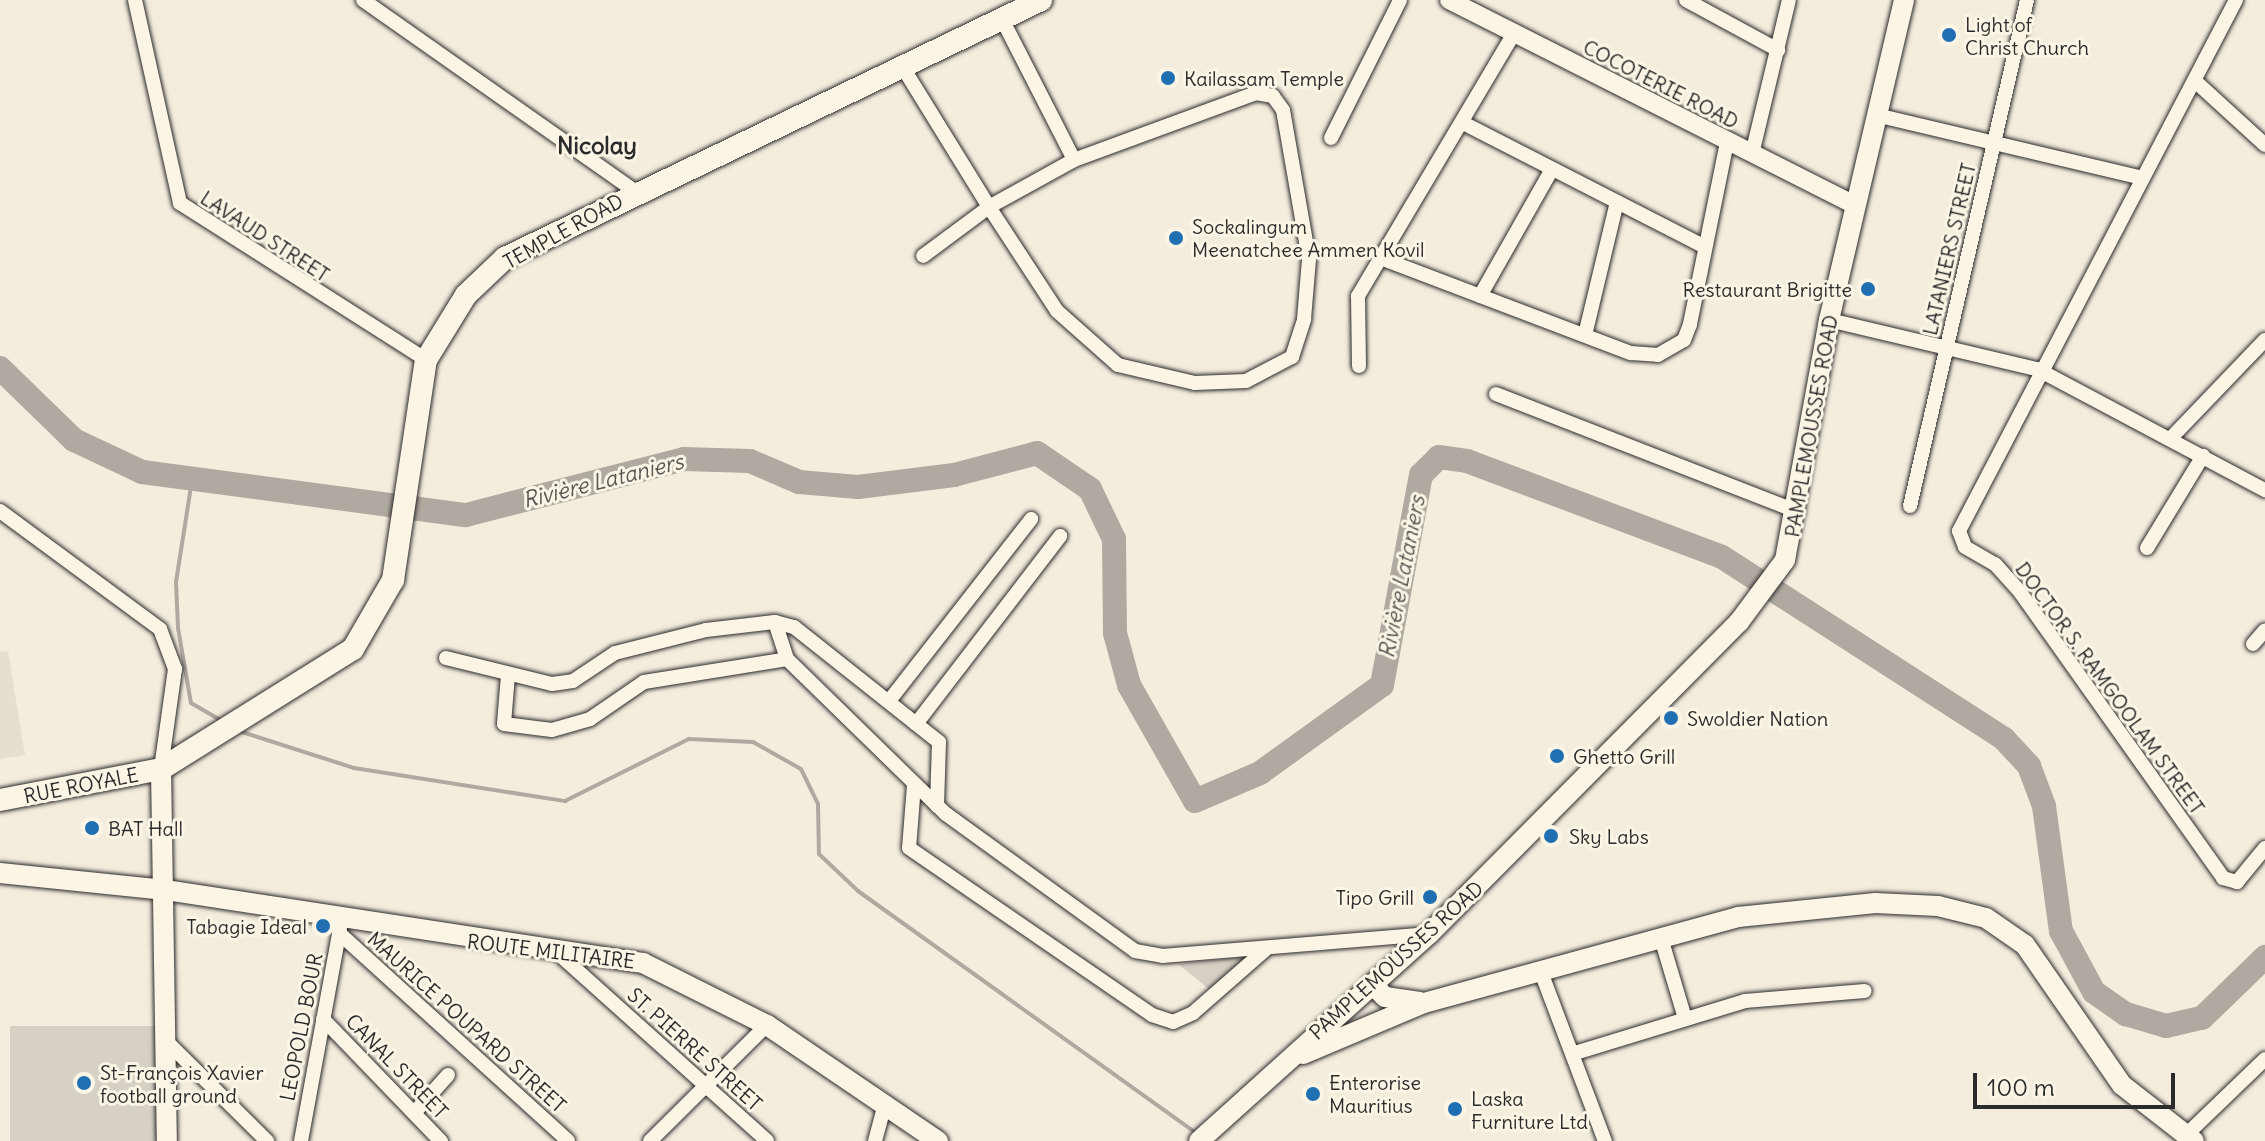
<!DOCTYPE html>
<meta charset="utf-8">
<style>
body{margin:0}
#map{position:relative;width:2265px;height:1141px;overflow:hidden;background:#f4edde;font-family:Delius,sans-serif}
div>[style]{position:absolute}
.built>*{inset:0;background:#e5dfd0}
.green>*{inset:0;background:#d6d1c4}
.stream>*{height:4px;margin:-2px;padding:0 2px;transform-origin:2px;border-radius:2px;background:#afaaa0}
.river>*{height:24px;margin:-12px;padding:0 12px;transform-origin:12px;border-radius:12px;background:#afaaa0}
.roads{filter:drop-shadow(0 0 2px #2b2b2b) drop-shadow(0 0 2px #2b2b2b)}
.minor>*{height:14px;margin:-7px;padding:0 7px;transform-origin:7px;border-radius:7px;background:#fcf5e5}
.tertiary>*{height:18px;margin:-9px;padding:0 9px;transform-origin:9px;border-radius:9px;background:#fcf5e5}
.secondary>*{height:20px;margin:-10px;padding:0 10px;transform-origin:10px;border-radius:10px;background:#fcf5e5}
.primary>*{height:22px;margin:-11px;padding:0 11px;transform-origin:11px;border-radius:11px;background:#fcf5e5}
.dots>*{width:22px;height:22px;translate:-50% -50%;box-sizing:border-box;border:4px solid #fcf5e5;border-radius:50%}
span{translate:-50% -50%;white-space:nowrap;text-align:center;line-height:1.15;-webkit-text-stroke:6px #fcf5e5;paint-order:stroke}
.poi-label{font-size:20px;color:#2b2b2b}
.left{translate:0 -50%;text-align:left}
.right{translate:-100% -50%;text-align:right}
.street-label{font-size:20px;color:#2b2b2b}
.water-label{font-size:22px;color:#595754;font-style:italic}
.quarter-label{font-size:24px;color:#2b2b2b;font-weight:700}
.scale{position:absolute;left:1973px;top:1073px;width:202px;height:36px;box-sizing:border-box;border:4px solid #2b2b2b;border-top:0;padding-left:10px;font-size:24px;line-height:28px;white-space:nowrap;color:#2b2b2b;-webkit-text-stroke:6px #fcf5e5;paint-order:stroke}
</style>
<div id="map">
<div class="built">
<i style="clip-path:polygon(8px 651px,25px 755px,0 759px,0 652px)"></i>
</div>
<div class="green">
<i style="clip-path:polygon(1240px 957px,1246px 959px,1214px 993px,1178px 964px)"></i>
<i style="clip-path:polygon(10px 1026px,157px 1026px,157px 1141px,10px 1141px)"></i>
</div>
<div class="stream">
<i style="left:192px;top:480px;width:103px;rotate:98.9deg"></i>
<i style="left:176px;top:582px;width:46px;rotate:87.5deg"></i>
<i style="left:178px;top:628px;width:76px;rotate:80.2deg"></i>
<i style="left:191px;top:703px;width:32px;rotate:30deg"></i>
<i style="left:242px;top:732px;width:118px;rotate:17.8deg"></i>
<i style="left:354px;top:768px;width:214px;rotate:8.9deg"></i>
<i style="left:565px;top:801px;width:139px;rotate:-26.6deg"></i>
<i style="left:689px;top:739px;width:64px;rotate:2.7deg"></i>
<i style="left:753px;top:742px;width:55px;rotate:29.4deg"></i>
<i style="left:801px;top:769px;width:39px;rotate:64deg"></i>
<i style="left:818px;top:804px;width:50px;rotate:88.9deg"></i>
<i style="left:819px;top:854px;width:54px;rotate:43.5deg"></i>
<i style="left:858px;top:891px;width:419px;rotate:35.6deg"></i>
</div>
<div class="river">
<i style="left:0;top:368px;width:103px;rotate:44.2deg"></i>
<i style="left:74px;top:440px;width:75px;rotate:25.2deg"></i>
<i style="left:142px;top:472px;width:327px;rotate:7.6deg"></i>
<i style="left:466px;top:515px;width:225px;rotate:-14.4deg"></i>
<i style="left:684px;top:459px;width:66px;rotate:1.7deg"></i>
<i style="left:750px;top:461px;width:53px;rotate:23.2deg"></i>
<i style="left:799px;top:482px;width:59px;rotate:4.8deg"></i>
<i style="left:858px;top:487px;width:97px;rotate:-7.1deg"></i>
<i style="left:954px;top:475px;width:86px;rotate:-14.8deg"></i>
<i style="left:1037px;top:453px;width:64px;rotate:34.2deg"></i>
<i style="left:1090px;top:489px;width:55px;rotate:64.4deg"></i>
<i style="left:1114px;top:539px;width:94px;rotate:89.4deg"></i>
<i style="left:1115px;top:633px;width:54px;rotate:74.9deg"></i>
<i style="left:1129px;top:685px;width:133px;rotate:60.4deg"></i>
<i style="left:1195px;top:801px;width:71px;rotate:-23.3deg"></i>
<i style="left:1260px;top:773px;width:150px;rotate:-35.8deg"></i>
<i style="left:1382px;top:685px;width:214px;rotate:-79.5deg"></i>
<i style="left:1421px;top:475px;width:25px;rotate:-45deg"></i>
<i style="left:1439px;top:457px;width:28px;rotate:8deg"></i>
<i style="left:1467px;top:461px;width:272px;rotate:20.6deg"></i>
<i style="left:1722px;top:557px;width:336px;rotate:32.8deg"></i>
<i style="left:2004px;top:739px;width:37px;rotate:47deg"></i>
<i style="left:2029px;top:766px;width:43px;rotate:69.4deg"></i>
<i style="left:2044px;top:806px;width:126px;rotate:82.3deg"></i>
<i style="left:2061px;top:931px;width:69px;rotate:61.6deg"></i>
<i style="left:2094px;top:992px;width:39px;rotate:35deg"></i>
<i style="left:2126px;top:1014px;width:42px;rotate:16.7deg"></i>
<i style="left:2166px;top:1026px;width:37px;rotate:-13deg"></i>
<i style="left:2202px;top:1018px;width:88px;rotate:-44.1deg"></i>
</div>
<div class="roads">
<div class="minor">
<i style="left:135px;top:0;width:208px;rotate:77.5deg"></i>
<i style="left:180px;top:203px;width:292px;rotate:32.5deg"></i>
<i style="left:363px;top:0;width:332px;rotate:35.1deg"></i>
<i style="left:1686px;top:0;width:105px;rotate:28.5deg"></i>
<i style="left:2236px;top:0;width:599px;rotate:117.55deg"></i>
<i style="left:1959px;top:531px;width:17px;rotate:69deg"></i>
<i style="left:1965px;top:547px;width:34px;rotate:30deg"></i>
<i style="left:1995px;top:564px;width:38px;rotate:48deg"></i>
<i style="left:2020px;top:592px;width:351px;rotate:54.6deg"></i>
<i style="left:2223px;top:878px;width:15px;rotate:16deg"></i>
<i style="left:2237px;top:882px;width:44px;rotate:-50.5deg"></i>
<i style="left:1002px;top:19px;width:158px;rotate:62.9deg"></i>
<i style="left:902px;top:66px;width:166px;rotate:58.3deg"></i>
<i style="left:989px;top:207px;width:124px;rotate:56.8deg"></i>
<i style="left:1057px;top:311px;width:81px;rotate:41.5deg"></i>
<i style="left:1118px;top:365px;width:79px;rotate:13.2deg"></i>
<i style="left:1195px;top:383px;width:51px;rotate:-2.2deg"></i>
<i style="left:1246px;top:381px;width:52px;rotate:-27.6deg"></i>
<i style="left:1292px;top:357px;width:40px;rotate:-72deg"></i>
<i style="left:1304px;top:319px;width:60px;rotate:-85.2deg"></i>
<i style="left:1309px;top:259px;width:151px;rotate:-99.9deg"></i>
<i style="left:1283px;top:110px;width:17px;rotate:-126deg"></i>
<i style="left:1273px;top:96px;width:17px;rotate:-170deg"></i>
<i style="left:1256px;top:93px;width:194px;rotate:159.8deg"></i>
<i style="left:1074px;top:160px;width:97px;rotate:151.1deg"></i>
<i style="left:989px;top:207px;width:82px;rotate:143.4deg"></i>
<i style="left:2195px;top:81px;width:95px;rotate:42.4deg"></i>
<i style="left:1876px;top:115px;width:274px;rotate:13.3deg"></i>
<i style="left:1463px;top:123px;width:270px;rotate:27.1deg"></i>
<i style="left:1331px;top:138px;width:154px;rotate:-63.4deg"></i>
<i style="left:1752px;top:154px;width:158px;rotate:-76.5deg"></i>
<i style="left:1383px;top:259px;width:265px;rotate:20.8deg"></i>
<i style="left:1631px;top:353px;width:27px;rotate:4deg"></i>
<i style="left:1658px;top:355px;width:30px;rotate:-30deg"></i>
<i style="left:1684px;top:340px;width:17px;rotate:-69deg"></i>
<i style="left:1690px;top:324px;width:186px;rotate:-78.5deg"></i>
<i style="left:1480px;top:296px;width:146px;rotate:-60.4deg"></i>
<i style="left:1829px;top:320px;width:214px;rotate:13.3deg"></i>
<i style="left:2037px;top:369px;width:258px;rotate:28deg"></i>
<i style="left:1585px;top:335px;width:137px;rotate:-76.5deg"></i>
<i style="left:1359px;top:366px;width:70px;rotate:-90.8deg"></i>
<i style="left:1358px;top:296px;width:304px;rotate:-59.3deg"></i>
<i style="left:1496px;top:394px;width:324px;rotate:21.3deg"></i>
<i style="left:2170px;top:439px;width:137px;rotate:-46.2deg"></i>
<i style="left:1910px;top:506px;width:519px;rotate:-76.98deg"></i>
<i style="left:0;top:511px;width:199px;rotate:36.4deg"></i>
<i style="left:160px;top:629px;width:43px;rotate:69.4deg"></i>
<i style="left:175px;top:669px;width:101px;rotate:98deg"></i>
<i style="left:2147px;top:548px;width:108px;rotate:-58.7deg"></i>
<i style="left:775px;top:622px;width:39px;rotate:72deg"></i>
<i style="left:787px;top:659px;width:222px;rotate:44.3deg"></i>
<i style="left:946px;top:814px;width:233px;rotate:35.9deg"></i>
<i style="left:1135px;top:951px;width:28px;rotate:10deg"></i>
<i style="left:1163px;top:956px;width:267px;rotate:-4.7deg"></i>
<i style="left:2253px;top:644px;width:18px;rotate:-49deg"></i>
<i style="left:446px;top:658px;width:109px;rotate:13.8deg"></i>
<i style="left:552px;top:684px;width:21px;rotate:-8deg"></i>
<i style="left:573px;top:681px;width:50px;rotate:-33.7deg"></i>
<i style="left:615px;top:653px;width:94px;rotate:-14.2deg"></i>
<i style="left:706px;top:630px;width:69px;rotate:-6.6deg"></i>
<i style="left:775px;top:622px;width:20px;rotate:15deg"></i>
<i style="left:794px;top:627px;width:185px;rotate:38.4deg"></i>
<i style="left:939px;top:742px;width:64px;rotate:91.8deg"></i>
<i style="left:508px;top:675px;width:49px;rotate:94.7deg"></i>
<i style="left:504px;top:724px;width:48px;rotate:7.1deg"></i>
<i style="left:552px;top:730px;width:40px;rotate:-16deg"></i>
<i style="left:590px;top:719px;width:65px;rotate:-34.4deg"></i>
<i style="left:644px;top:682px;width:145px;rotate:-9.1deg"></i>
<i style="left:889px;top:701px;width:231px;rotate:-52deg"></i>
<i style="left:916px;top:724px;width:237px;rotate:-52.5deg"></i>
<i style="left:914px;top:785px;width:63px;rotate:94.5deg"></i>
<i style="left:909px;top:848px;width:295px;rotate:34.5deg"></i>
<i style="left:1152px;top:1015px;width:22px;rotate:18deg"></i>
<i style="left:1173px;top:1022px;width:22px;rotate:-24deg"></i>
<i style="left:1193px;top:1013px;width:96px;rotate:-41.2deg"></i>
<i style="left:339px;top:933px;width:309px;rotate:42.2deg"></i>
<i style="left:1661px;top:938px;width:80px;rotate:73.4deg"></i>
<i style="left:560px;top:955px;width:278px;rotate:41.9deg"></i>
<i style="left:1541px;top:972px;width:181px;rotate:69.3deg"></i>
<i style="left:323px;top:1019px;width:170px;rotate:46deg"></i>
<i style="left:165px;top:1040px;width:144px;rotate:44.7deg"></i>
<i style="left:1575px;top:1053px;width:178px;rotate:-17deg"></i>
<i style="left:1745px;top:1001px;width:120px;rotate:-4.8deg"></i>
<i style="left:414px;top:1113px;width:51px;rotate:-48.2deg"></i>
<i style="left:2185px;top:1136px;width:111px;rotate:-43.9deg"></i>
<i style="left:301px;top:1141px;width:216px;rotate:-79.6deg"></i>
<i style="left:650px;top:1141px;width:165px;rotate:-44.8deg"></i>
<i style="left:875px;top:1141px;width:39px;rotate:-75deg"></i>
</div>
<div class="tertiary">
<i style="left:1449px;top:0;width:455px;rotate:26.8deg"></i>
</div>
<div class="secondary">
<i style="left:161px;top:769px;width:372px;rotate:89.1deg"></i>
<i style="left:0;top:873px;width:166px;rotate:5.9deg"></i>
<i style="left:165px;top:890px;width:484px;rotate:8.7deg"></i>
<i style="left:643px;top:963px;width:139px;rotate:26.6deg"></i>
<i style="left:767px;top:1025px;width:207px;rotate:34.2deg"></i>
<i style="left:1372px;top:984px;width:18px;rotate:45deg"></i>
<i style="left:1385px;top:997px;width:35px;rotate:8deg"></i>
<i style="left:1303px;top:1054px;width:131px;rotate:-22.9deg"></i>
<i style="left:1424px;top:1003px;width:326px;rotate:-15.3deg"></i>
<i style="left:1738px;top:917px;width:138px;rotate:-5.8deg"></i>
<i style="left:1875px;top:903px;width:63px;rotate:2.7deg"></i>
<i style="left:1938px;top:906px;width:49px;rotate:14deg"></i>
<i style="left:1986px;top:918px;width:47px;rotate:34.7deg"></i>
<i style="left:2025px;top:945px;width:170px;rotate:55.3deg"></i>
<i style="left:2122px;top:1085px;width:91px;rotate:37.9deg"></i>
<i style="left:1199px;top:1141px;width:309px;rotate:-42deg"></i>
<i style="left:1429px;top:934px;width:440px;rotate:-45.2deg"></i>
<i style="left:1739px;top:622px;width:77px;rotate:-53.4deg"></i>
<i style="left:1785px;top:560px;width:244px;rotate:-79.6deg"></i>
<i style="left:1829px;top:320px;width:329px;rotate:-76.8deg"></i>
</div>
<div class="primary">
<i style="left:0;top:800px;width:164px;rotate:-10.9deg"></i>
<i style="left:161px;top:769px;width:226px;rotate:-32deg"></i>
<i style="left:353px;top:649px;width:80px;rotate:-59.9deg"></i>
<i style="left:393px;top:580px;width:222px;rotate:-81.5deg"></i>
<i style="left:426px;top:360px;width:76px;rotate:-58.4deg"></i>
<i style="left:466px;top:295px;width:54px;rotate:-43.5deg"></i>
<i style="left:505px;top:258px;width:595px;rotate:-25.7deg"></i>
</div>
</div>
<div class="dots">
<i style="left:1949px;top:35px;background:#1f6fb2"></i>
<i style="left:1168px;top:78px;background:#1f6fb2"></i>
<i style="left:1176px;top:238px;background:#1f6fb2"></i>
<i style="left:1868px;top:289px;background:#1f6fb2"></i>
<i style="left:1671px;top:718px;background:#1f6fb2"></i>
<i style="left:1557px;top:756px;background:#1f6fb2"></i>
<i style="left:92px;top:828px;background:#1f6fb2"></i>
<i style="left:1551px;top:836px;background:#1f6fb2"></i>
<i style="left:1430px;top:897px;background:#1f6fb2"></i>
<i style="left:323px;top:926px;background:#1f6fb2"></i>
<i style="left:84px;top:1083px;background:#1f6fb2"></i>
<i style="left:1313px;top:1094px;background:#1f6fb2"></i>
<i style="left:1455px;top:1109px;background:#1f6fb2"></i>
</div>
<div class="poi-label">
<span class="left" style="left:1965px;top:36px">Light of<br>Christ Church</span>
<span class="left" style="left:1184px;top:78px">Kailassam Temple</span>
<span class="left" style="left:1192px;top:238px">Sockalingum<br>Meenatchee Ammen Kovil</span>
<span class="right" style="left:1852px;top:289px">Restaurant Brigitte</span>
<span class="left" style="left:1687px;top:718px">Swoldier Nation</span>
<span class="left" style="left:1573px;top:756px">Ghetto Grill</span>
<span class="left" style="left:108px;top:828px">BAT Hall</span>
<span class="left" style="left:1569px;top:836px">Sky Labs</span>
<span class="right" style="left:1414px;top:897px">Tipo Grill</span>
<span class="right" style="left:307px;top:926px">Tabagie Ideal</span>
<span class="left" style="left:100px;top:1084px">St-François Xavier<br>football ground</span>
<span class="left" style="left:1329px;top:1094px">Enterorise<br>Mauritius</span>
<span class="left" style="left:1471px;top:1110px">Laska<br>Furniture Ltd</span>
</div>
<div class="street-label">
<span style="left:1661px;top:84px;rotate:27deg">COCOTERIE ROAD</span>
<span style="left:563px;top:231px;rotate:-29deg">TEMPLE ROAD</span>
<span style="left:265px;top:236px;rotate:33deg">LAVAUD STREET</span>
<span style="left:1949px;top:249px;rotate:-77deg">LATANIERS STREET</span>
<span style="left:1811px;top:426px;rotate:-80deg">PAMPLEMOUSSES ROAD</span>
<span style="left:2110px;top:688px;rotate:54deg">DOCTOR S. RAMGOOLAM STREET</span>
<span style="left:81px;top:785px;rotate:-11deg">RUE ROYALE</span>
<span style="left:551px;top:951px;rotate:7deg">ROUTE MILITAIRE</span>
<span style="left:1396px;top:960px;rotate:-42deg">PAMPLEMOUSSES ROAD</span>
<span style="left:467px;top:1022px;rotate:42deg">MAURICE POUPARD STREET</span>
<span style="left:301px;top:1027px;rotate:-79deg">LEOPOLD BOUR</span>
<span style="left:695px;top:1049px;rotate:42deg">ST. PIERRE STREET</span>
<span style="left:397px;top:1066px;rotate:46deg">CANAL STREET</span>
</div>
<div class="water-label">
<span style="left:603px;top:481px;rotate:-14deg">Rivière Lataniers</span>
<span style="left:1402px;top:577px;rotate:-79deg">Rivière Lataniers</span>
</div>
<div class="quarter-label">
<span style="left:597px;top:146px">Nicolay</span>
</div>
<div class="scale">100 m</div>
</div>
